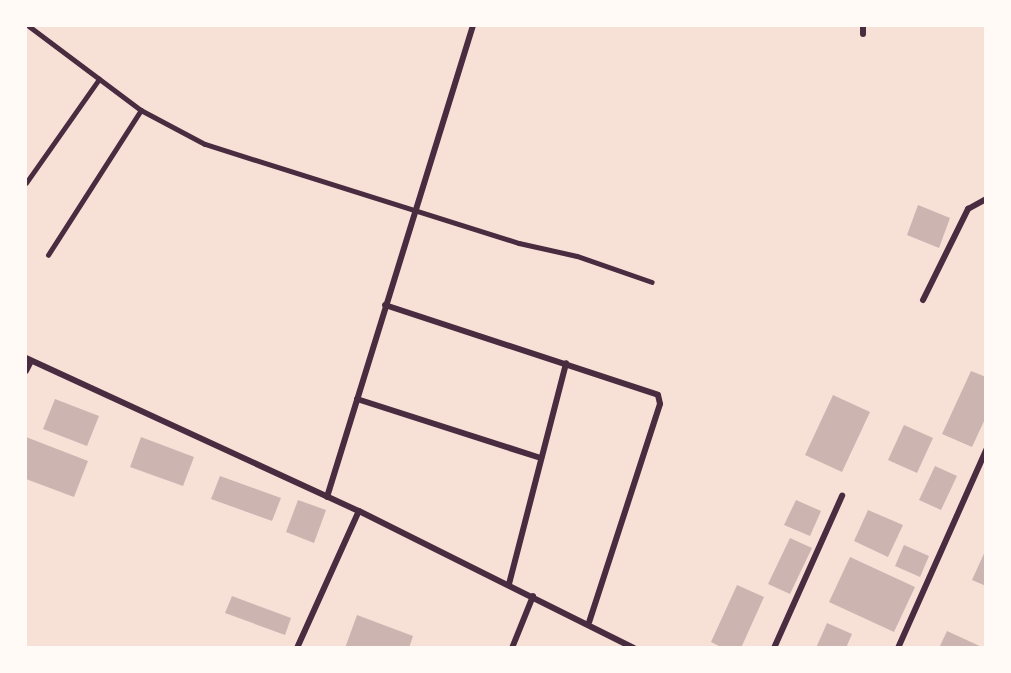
<!DOCTYPE html>
<style>
body{margin:0}
#map{position:relative;width:1011px;height:673px;overflow:hidden;background:#f7e1d7;font-family:"Alegreya Sans",sans-serif}
div>[style]{position:absolute}
.building>*{inset:0;background:#ccb4b1}
.service>*{height:4.5px;margin:-2.25px;padding:0 2.25px;transform-origin:2.25px;border-radius:2.25px;background:#4a2c40}
.minor>*{height:6px;margin:-3px;padding:0 3px;transform-origin:3px;border-radius:3px;background:#4a2c40}
span{translate:-50% -50%;white-space:nowrap;text-align:center;line-height:1.15;-webkit-text-stroke:5px #fffaf5;paint-order:stroke}
.frame{position:absolute;inset:0;border:27px solid #fffaf5;pointer-events:none}
</style>
<div id="map">
<div class="building">
<i style="clip-path:polygon(918px 205px,950px 218px,939px 248px,907px 235px)"></i>
<i style="clip-path:polygon(971px 371px,986px 377px,986px 417px,972px 447px,942px 434px)"></i>
<i style="clip-path:polygon(833px 395px,870px 412px,842px 472px,805px 455px)"></i>
<i style="clip-path:polygon(55px 399px,99px 416px,87px 446px,43px 429px)"></i>
<i style="clip-path:polygon(904px 425px,933px 438px,917px 473px,888px 460px)"></i>
<i style="clip-path:polygon(26px 437px,88px 461px,74px 497px,26px 479px)"></i>
<i style="clip-path:polygon(141px 437px,194px 457px,183px 486px,130px 467px)"></i>
<i style="clip-path:polygon(935px 466px,957px 476px,941px 510px,919px 500px)"></i>
<i style="clip-path:polygon(220px 476px,281px 498px,272px 521px,211px 499px)"></i>
<i style="clip-path:polygon(298px 500px,326px 510px,314px 543px,286px 532px)"></i>
<i style="clip-path:polygon(796px 500px,821px 511px,810px 536px,784px 525px)"></i>
<i style="clip-path:polygon(868px 510px,903px 525px,888px 557px,854px 541px)"></i>
<i style="clip-path:polygon(790px 538px,812px 548px,790px 594px,768px 584px)"></i>
<i style="clip-path:polygon(904px 545px,929px 556px,920px 577px,895px 566px)"></i>
<i style="clip-path:polygon(986px 549px,986px 586px,972px 580px)"></i>
<i style="clip-path:polygon(850px 557px,915px 587px,894px 632px,829px 602px)"></i>
<i style="clip-path:polygon(737px 585px,764px 597px,741px 648px,723px 648px,711px 642px)"></i>
<i style="clip-path:polygon(232px 596px,291px 618px,285px 635px,225px 613px)"></i>
<i style="clip-path:polygon(357px 615px,413px 636px,409px 648px,345px 648px)"></i>
<i style="clip-path:polygon(827px 623px,852px 634px,846px 648px,816px 648px)"></i>
<i style="clip-path:polygon(947px 631px,984px 648px,939px 648px)"></i>
</div>
<div class="service">
<i style="left:29px;top:26px;width:140px;rotate:36.9deg"></i>
<i style="left:141px;top:110px;width:72px;rotate:28deg"></i>
<i style="left:205px;top:144px;width:329px;rotate:17.5deg"></i>
<i style="left:519px;top:243px;width:59px;rotate:12.6deg"></i>
<i style="left:577px;top:256px;width:79px;rotate:19.1deg"></i>
<i style="left:26px;top:183px;width:127px;rotate:-54.9deg"></i>
<i style="left:48px;top:255px;width:172px;rotate:-57.3deg"></i>
</div>
<div class="minor">
<i style="left:863px;top:34px;width:8px;rotate:-90deg"></i>
<i style="left:923px;top:300px;width:102px;rotate:-63.7deg"></i>
<i style="left:968px;top:209px;width:21px;rotate:-29deg"></i>
<i style="left:385px;top:305px;width:287px;rotate:18.2deg"></i>
<i style="left:658px;top:395px;width:9px;rotate:77deg"></i>
<i style="left:660px;top:404px;width:229px;rotate:108deg"></i>
<i style="left:26px;top:358px;width:366px;rotate:24.7deg"></i>
<i style="left:359px;top:511px;width:307px;rotate:26.5deg"></i>
<i style="left:26px;top:371px;width:11px;rotate:-63deg"></i>
<i style="left:357px;top:399px;width:193px;rotate:17.8deg"></i>
<i style="left:327px;top:497px;width:493px;rotate:-72.8deg"></i>
<i style="left:509px;top:584px;width:228px;rotate:-75.5deg"></i>
<i style="left:297px;top:648px;width:150px;rotate:-65.7deg"></i>
<i style="left:512px;top:648px;width:56px;rotate:-68deg"></i>
<i style="left:774px;top:648px;width:167px;rotate:-65.9deg"></i>
<i style="left:898px;top:648px;width:217px;rotate:-66deg"></i>
</div>
<div class="frame"></div>
</div>
